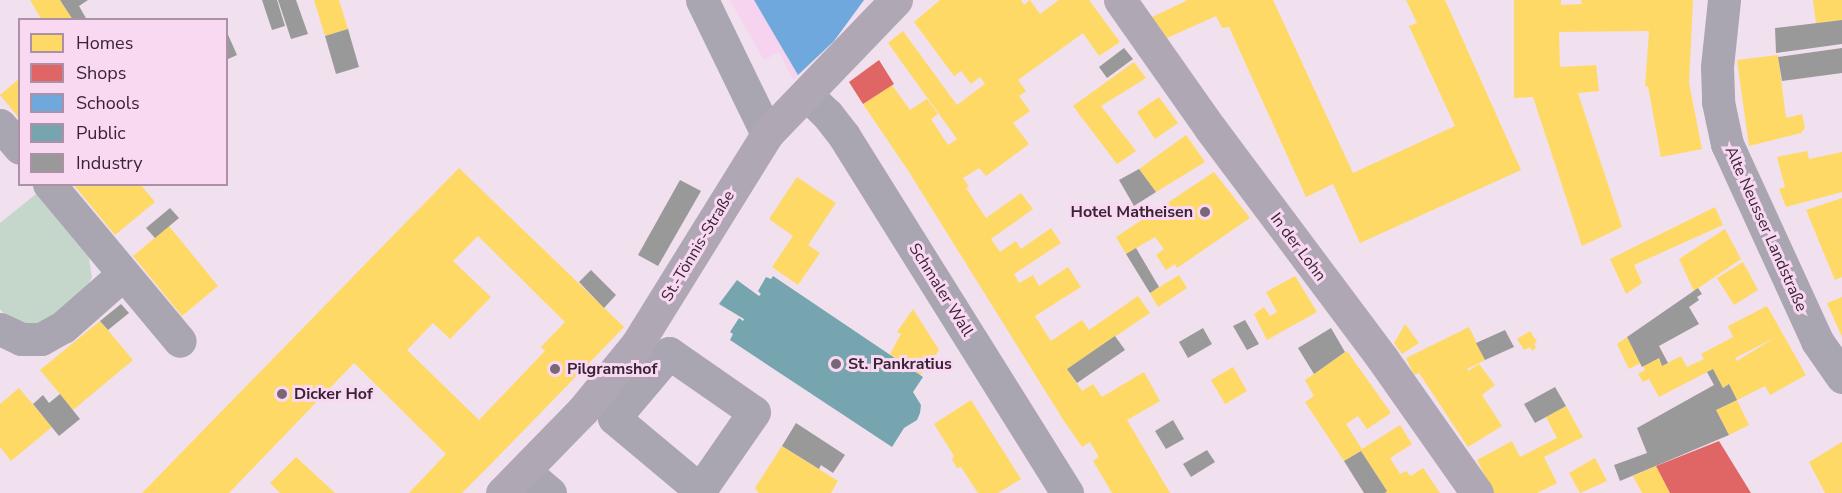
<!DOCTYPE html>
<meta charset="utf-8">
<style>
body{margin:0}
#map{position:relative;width:1842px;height:493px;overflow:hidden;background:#f1e0ee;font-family:"Nunito Sans",sans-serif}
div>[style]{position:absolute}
.built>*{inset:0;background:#f6d4ef}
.green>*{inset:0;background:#c5d6ca}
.homes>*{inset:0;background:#ffd966}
.shops>*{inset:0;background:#e06666}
.schools>*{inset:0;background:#6fa8dc}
.public>*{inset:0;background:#76a5af}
.industry>*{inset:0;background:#999}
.minor>*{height:33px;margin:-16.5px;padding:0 16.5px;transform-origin:16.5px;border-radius:16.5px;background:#a9a6b1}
.major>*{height:33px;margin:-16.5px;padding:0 16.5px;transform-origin:16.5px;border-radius:16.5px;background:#afa8b4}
.dots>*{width:16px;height:16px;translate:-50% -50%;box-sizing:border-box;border:3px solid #f9d8f2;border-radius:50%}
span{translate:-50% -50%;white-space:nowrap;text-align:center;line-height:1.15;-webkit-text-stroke:6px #f9d8f2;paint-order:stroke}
.poi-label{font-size:16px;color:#392435;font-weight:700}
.right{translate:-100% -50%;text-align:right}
.left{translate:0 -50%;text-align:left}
.street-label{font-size:16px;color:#392435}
.legend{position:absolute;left:18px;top:18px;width:210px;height:168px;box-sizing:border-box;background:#f9d8f2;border:2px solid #ac90a6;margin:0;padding:8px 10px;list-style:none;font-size:18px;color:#392435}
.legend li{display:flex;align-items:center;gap:12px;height:30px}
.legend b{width:30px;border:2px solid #ac90a6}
</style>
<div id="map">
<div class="built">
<i style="clip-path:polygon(730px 0,864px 0,834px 41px,793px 80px,779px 52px,764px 60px)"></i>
</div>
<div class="green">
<i style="clip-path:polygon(36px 194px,89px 258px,92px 277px,83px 295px,49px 322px,28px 325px,9px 320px,0 309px,0 223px)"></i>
</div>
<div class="homes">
<i style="clip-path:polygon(30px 0,60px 0,73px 20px,42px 20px)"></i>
<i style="clip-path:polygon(314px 0,339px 0,348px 29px,325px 36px)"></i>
<i style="clip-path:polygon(940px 0,1021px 0,1024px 5px,1030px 0,1040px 14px,1059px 0,1089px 0,1120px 42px,1099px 56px,1083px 33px,1018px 80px,1026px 91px,1019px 96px,1030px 111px,1013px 123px,1029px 144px,986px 176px,979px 168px,963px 178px,969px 186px,966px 188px,986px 218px,1021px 193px,1033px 209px,991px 239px,1000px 252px,1016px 241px,1021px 249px,1051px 228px,1061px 243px,1014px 274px,1019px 283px,1033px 275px,1039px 286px,1068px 267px,1081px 287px,1035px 316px,1051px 341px,1082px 320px,1089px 330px,1138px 296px,1150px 313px,1067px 369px,1082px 391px,1093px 384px,1102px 397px,1144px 372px,1160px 401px,1127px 420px,1170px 493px,1112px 493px,1093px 461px,1099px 457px,1090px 442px,1082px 447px,1064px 421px,909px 172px,863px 104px,892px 85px,910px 110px,927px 99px,938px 114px,931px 119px,948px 145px,957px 139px,888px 43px,903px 31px,957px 105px,985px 84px,980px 77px,971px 84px,961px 71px,954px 76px,914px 22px)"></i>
<i style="clip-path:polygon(1188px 0,1273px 0,1353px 173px,1455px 126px,1409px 26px,1417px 23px,1406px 0,1445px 0,1521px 170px,1360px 243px,1333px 184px,1306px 197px,1229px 27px,1222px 28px,1216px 16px,1167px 38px,1152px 17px)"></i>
<i style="clip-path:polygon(1514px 0,1561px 0,1561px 5px,1582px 4px,1581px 0,1693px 0,1689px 83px,1702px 149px,1661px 157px,1648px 86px,1645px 87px,1649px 31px,1559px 32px,1560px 67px,1596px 65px,1599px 91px,1578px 93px,1622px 227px,1582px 246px,1533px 97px,1514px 98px)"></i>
<i style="clip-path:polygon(1813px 0,1842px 0,1842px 20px,1816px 23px)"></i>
<i style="clip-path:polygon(1778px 55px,1786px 118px,1802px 114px,1805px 128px,1801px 133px,1749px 146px,1737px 60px)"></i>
<i style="clip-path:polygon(1134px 62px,1146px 78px,1101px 106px,1136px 151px,1117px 164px,1073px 106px)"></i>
<i style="clip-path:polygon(20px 78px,20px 119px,0 95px)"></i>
<i style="clip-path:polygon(1159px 97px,1178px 123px,1155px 139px,1137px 112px)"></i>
<i style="clip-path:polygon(1186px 135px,1205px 162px,1156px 192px,1139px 169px)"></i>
<i style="clip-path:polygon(1807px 151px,1809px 159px,1842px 152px,1842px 192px,1786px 207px,1779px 189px,1785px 187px,1777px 157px)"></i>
<i style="clip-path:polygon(evenodd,459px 168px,624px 327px,487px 468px,462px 493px,409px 493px,446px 454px,354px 363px,229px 493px,142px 493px,459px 168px,478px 236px,565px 322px,541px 347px,545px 351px,479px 420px,407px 350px,433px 323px,450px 339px,491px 297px,453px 261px,478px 236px)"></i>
<i style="clip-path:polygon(1214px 172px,1250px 218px,1177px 268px,1175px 264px,1166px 270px,1156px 255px,1164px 249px,1155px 237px,1126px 254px,1116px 237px)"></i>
<i style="clip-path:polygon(797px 177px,836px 203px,808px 245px,820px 253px,798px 285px,772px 267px,793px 236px,769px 219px)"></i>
<i style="clip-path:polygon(73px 184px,140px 184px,155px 202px,115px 235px)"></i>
<i style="clip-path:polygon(1842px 198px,1842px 277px,1835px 280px,1806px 210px)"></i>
<i style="clip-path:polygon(1715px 207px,1723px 225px,1634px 265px,1642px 283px,1626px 294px,1610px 259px)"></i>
<i style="clip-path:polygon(169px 226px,218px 286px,182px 316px,133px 256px)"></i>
<i style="clip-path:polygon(1725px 229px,1741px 259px,1694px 291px,1679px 259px)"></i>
<i style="clip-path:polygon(1743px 262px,1758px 290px,1734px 305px,1717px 278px)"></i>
<i style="clip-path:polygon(1179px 275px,1187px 288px,1158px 307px,1150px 293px)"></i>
<i style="clip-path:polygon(1295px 276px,1317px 312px,1267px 340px,1254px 314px,1264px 307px,1270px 316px,1277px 312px,1266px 292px)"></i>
<i style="clip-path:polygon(1842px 297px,1842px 337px,1827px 303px)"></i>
<i style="clip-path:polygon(evenodd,1767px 306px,1806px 375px,1770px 395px,1765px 386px,1737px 400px,1729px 384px,1723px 388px,1713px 369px,1659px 397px,1649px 379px,1643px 382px,1638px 374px,1645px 370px,1643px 366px,1659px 358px,1662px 366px,1681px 356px,1687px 367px,1704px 359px,1701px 354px,1733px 337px,1728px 326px,1767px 306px,1776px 337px,1737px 361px,1735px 358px,1776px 337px)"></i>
<i style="clip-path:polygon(913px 309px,939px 350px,926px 371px,924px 370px,920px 375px,890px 354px,901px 334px,897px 332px)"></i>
<i style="clip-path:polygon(100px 321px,133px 360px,73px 410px,40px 370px)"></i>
<i style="clip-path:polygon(1405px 324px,1419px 343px,1402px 354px,1394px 343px)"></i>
<i style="clip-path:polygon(1469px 327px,1485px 360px,1467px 369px,1468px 371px,1479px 364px,1495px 385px,1482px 395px,1502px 426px,1468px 447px,1419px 373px,1414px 375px,1406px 358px)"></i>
<i style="clip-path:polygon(1530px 331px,1537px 342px,1534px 344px,1536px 348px,1532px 351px,1530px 347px,1524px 350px,1517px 339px)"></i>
<i style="clip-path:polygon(1627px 337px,1641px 363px,1629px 369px,1617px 344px)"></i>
<i style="clip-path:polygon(1347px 351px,1391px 413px,1367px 429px,1358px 416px,1346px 424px,1362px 449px,1400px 425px,1412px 444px,1390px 458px,1400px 474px,1406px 471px,1411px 476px,1423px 468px,1440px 493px,1385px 493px,1387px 491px,1361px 451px,1344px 461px,1305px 402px,1314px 396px,1305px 380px)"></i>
<i style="clip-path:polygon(1233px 367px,1247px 391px,1225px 404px,1211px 380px)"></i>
<i style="clip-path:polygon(19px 388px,52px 427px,11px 461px,0 447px,0 404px)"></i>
<i style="clip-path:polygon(971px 400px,1021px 479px,998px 493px,978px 493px,961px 467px,957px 468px,952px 459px,954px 456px,934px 424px)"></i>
<i style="clip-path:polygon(1737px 400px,1749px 425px,1729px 435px,1716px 410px)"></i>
<i style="clip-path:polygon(1566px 406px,1583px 437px,1544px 457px,1557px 483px,1537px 493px,1494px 493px,1477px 460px,1512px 441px,1520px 457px,1557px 438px,1546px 417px)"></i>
<i style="clip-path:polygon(1842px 442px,1842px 493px,1825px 493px,1809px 462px)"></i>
<i style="clip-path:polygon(782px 446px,838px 481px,831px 493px,759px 493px,755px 488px)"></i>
<i style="clip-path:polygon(296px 457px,335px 493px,280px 493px,270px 483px)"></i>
<i style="clip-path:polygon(1595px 458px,1607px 481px,1580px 493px,1569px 473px)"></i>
<i style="clip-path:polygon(1656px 466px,1670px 493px,1642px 493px,1633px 476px)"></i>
</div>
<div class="shops">
<i style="clip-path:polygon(879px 60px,894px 84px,863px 104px,849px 82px)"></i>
<i style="clip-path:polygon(1719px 441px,1751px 493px,1670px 493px,1656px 466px)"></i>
</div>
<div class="schools">
<i style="clip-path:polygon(754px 0,864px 0,834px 41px,798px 75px)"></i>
</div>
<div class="public">
<i style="clip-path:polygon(773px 276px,923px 377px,913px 392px,921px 405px,920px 413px,917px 420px,904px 428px,892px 447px,730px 340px,733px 334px,730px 332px,739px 318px,743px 321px,744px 319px,719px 304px,737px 280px,759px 296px,761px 294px,758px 291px,766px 277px,771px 279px)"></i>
</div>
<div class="industry">
<i style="clip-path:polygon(60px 0,88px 0,79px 6px,87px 20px,73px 20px)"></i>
<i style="clip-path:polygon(262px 0,277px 0,285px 26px,272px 30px)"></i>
<i style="clip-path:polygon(278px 0,296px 0,308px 34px,291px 39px)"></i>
<i style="clip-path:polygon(1842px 20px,1842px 44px,1776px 53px,1775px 28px)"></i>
<i style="clip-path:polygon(348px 29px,359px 67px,336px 74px,325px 36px)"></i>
<i style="clip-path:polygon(226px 30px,237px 55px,226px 60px)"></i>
<i style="clip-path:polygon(1124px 48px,1133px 59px,1107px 78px,1099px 67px)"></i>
<i style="clip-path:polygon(1842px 48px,1842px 73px,1782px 81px,1778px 57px)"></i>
<i style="clip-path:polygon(1139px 169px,1156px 192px,1134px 206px,1119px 180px)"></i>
<i style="clip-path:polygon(680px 180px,701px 191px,658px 266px,638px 255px)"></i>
<i style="clip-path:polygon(170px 208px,179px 218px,155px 238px,146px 228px)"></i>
<i style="clip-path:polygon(1136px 248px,1159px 287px,1150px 293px,1126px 254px)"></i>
<i style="clip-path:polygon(591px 270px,616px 295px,604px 308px,579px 282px)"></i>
<i style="clip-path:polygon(1698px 288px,1702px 294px,1697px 297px,1699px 300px,1689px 307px,1699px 324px,1659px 346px,1668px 363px,1662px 366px,1659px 358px,1642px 367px,1627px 337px)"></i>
<i style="clip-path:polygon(121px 304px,129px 313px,108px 330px,100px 321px)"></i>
<i style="clip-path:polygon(1245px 320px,1259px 344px,1247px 350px,1233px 326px)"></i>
<i style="clip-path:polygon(1203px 328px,1212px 344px,1188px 358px,1179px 342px)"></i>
<i style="clip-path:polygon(1331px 328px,1345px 352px,1314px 374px,1298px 348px)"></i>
<i style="clip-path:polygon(1505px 330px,1514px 347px,1485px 360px,1476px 343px)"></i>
<i style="clip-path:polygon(1115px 336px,1125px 350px,1077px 383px,1067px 369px)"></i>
<i style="clip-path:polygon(1713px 369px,1723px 388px,1729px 384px,1737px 400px,1716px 410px,1729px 435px,1620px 481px,1614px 465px,1647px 453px,1637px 428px,1714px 385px,1707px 372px)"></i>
<i style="clip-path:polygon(1555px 387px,1566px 406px,1535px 423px,1524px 404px)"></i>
<i style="clip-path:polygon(60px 394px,80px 419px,59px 436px,33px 404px,43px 395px,49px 403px)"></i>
<i style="clip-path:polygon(1173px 420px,1184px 439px,1166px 449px,1155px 431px)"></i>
<i style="clip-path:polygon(796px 423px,845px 455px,833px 473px,821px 465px,819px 469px,782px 446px)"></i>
<i style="clip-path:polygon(1207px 450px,1215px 462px,1191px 477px,1183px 464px)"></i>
<i style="clip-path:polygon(1361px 451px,1387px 491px,1385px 493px,1364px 493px,1344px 461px)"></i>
</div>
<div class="minor">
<i style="left:702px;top:0;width:149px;rotate:64.1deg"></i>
<i style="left:1724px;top:0;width:67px;rotate:96deg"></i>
<i style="left:1717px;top:67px;width:35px;rotate:88deg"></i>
<i style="left:1718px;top:102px;width:43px;rotate:77.9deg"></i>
<i style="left:1727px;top:144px;width:217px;rotate:65.4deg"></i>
<i style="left:1817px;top:341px;width:44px;rotate:55.2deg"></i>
<i style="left:806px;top:94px;width:29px;rotate:44deg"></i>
<i style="left:827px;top:114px;width:28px;rotate:52deg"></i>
<i style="left:844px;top:136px;width:421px;rotate:58deg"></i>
<i style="left:0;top:125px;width:30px;rotate:49deg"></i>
<i style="left:49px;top:184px;width:204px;rotate:50.2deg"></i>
<i style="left:0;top:329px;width:23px;rotate:25deg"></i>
<i style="left:21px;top:339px;width:20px"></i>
<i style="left:41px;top:339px;width:25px;rotate:-29deg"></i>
<i style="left:63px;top:327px;width:79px;rotate:-41.4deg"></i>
<i style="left:669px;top:353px;width:103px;rotate:34.8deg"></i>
<i style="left:754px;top:412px;width:95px;rotate:124.7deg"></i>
<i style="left:700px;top:490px;width:112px;rotate:-140.1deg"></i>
<i style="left:614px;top:418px;width:85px;rotate:-49.8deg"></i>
<i style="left:524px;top:471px;width:34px;rotate:40deg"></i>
</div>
<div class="major">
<i style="left:1120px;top:0;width:156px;rotate:54.9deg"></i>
<i style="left:1210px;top:128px;width:287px;rotate:53.2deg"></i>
<i style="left:1382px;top:358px;width:165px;rotate:54.9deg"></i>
<i style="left:502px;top:493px;width:116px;rotate:-45.7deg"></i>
<i style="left:583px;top:410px;width:85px;rotate:-50.7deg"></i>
<i style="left:637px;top:344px;width:247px;rotate:-58.2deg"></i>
<i style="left:767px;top:134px;width:186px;rotate:-46.1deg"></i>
</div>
<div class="dots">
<i style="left:1205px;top:212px;background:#796676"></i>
<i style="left:836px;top:364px;background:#796676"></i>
<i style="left:555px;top:369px;background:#796676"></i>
<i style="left:282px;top:394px;background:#796676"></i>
</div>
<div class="poi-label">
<span class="right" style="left:1193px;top:212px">Hotel Matheisen</span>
<span class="left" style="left:848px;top:364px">St. Pankratius</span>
<span class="left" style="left:567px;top:369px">Pilgramshof</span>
<span class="left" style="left:294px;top:394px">Dicker Hof</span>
</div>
<div class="street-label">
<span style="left:1766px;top:229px;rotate:66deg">Alte Neusser Landstraße</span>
<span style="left:698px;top:246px;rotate:-59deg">St.-Tönnis-Straße</span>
<span style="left:1298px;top:247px;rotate:53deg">In der Lohn</span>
<span style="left:941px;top:290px;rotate:58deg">Schmaler Wall</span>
</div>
<ul class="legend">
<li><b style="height:16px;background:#ffd966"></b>Homes</li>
<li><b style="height:16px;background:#e06666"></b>Shops</li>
<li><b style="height:16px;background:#6fa8dc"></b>Schools</li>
<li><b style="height:16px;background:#76a5af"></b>Public</li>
<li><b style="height:16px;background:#999"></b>Industry</li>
</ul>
</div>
